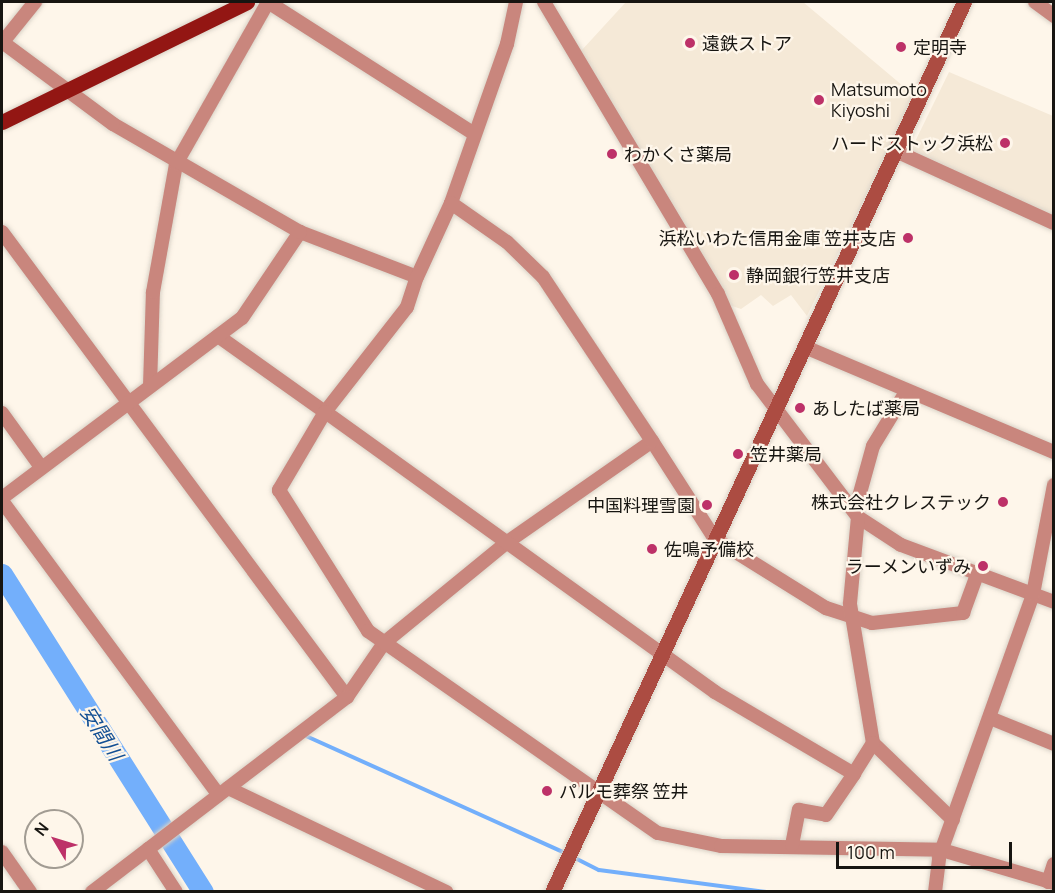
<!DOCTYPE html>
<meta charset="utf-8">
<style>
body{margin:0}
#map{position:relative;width:1055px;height:893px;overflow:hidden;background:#fef6ea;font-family:Manrope,"Noto Sans JP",sans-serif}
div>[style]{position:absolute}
.built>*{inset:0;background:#f5e9d7}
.stream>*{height:4px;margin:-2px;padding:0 2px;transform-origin:2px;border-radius:2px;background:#73affb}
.river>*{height:21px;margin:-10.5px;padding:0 10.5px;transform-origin:10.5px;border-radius:10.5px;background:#73affb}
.roads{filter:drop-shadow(0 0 2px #d9d2c7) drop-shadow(0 0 2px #d9d2c7)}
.street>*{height:14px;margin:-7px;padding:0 7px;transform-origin:7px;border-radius:7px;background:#c9867d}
.secondary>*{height:15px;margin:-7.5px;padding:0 7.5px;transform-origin:7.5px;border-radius:7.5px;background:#ac4c42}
.primary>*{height:15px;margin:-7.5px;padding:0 7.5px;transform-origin:7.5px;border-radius:7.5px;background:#931613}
.dots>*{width:16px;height:16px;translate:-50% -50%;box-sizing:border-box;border:3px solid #fef6ea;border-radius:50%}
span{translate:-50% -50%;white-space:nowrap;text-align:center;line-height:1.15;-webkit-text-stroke:4.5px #fef6ea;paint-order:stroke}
.poi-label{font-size:18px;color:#171511}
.left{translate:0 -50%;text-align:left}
.right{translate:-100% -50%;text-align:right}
.water-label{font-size:20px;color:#145094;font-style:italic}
.frame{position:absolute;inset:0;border:3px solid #171511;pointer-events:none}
.north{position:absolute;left:24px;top:809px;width:60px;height:60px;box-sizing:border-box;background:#fef6ea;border:2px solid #a29c93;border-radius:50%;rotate:308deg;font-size:16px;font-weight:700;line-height:24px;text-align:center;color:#171511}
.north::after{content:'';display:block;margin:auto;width:21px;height:27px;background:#bd3168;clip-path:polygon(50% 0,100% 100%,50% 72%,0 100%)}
.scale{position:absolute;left:836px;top:842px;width:176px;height:27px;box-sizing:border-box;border:3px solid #171511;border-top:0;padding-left:8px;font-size:18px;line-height:21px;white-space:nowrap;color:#171511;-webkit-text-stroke:4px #fef6ea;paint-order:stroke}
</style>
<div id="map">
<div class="built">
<i style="clip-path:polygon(626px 2px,803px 2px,915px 96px,807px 316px,791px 295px,773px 306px,761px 295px,741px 309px,729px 305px,581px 51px)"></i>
<i style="clip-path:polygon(949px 72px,1053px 116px,1053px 215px,911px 150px)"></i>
</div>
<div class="stream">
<i style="left:306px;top:736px;width:284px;rotate:24.3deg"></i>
<i style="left:571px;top:856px;width:31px;rotate:27deg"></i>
<i style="left:599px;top:870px;width:169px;rotate:7.5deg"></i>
</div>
<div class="river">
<i style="left:2px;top:574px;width:376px;rotate:57.7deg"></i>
</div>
<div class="roads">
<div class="street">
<i style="left:268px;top:2px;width:243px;rotate:32.6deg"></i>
<i style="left:544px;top:2px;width:340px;rotate:59.2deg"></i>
<i style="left:718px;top:294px;width:98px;rotate:66.6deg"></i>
<i style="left:757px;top:384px;width:167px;rotate:52.8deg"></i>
<i style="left:858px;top:517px;width:51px;rotate:33.1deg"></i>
<i style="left:901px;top:545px;width:163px;rotate:20.4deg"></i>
<i style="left:1035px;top:2px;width:24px;rotate:36deg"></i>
<i style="left:2px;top:43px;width:53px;rotate:-51.2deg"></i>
<i style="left:898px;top:152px;width:171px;rotate:24.5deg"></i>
<i style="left:451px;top:203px;width:169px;rotate:-70.6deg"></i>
<i style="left:507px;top:44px;width:43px;rotate:-77.9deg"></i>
<i style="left:2px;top:232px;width:579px;rotate:53.43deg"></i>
<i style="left:347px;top:697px;width:65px;rotate:-55.6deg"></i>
<i style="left:384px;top:643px;width:158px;rotate:-39.3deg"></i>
<i style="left:506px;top:543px;width:178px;rotate:-34.9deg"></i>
<i style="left:652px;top:441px;width:117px;rotate:57.3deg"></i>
<i style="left:715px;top:539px;width:131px;rotate:31.9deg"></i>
<i style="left:826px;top:608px;width:48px;rotate:18.1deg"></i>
<i style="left:872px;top:623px;width:92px;rotate:-6.3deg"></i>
<i style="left:963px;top:613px;width:44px;rotate:-69.9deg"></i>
<i style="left:300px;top:232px;width:125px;rotate:21deg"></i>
<i style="left:417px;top:277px;width:81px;rotate:-65.3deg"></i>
<i style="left:451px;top:203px;width:68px;rotate:34.9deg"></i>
<i style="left:507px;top:242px;width:50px;rotate:44.2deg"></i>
<i style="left:543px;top:277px;width:197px;rotate:56.4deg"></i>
<i style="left:218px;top:336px;width:131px;rotate:35.4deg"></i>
<i style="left:325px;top:412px;width:133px;rotate:-52deg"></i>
<i style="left:407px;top:307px;width:32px;rotate:-72deg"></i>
<i style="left:805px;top:347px;width:270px;rotate:22.9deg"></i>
<i style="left:150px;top:386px;width:94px;rotate:-88.2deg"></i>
<i style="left:153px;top:292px;width:130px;rotate:-79.8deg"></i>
<i style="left:176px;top:164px;width:186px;rotate:-60.4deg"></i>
<i style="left:2px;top:413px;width:67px;rotate:54.2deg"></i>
<i style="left:2px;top:498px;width:300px;rotate:-36.9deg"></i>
<i style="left:242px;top:318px;width:104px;rotate:-56deg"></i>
<i style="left:300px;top:232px;width:216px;rotate:-150deg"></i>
<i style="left:113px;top:124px;width:138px;rotate:-143.5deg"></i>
<i style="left:2px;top:501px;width:365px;rotate:53.6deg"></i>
<i style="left:855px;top:511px;width:67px;rotate:-74.5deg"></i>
<i style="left:873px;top:446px;width:63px;rotate:-58.6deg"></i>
<i style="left:858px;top:517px;width:87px;rotate:95.3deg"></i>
<i style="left:850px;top:604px;width:141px;rotate:80.6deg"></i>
<i style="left:990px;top:718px;width:69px;rotate:22.1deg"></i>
<i style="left:228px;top:788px;width:242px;rotate:25.5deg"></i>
<i style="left:953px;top:820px;width:111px;rotate:-136.1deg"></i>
<i style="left:873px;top:743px;width:36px;rotate:122deg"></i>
<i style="left:854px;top:774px;width:161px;rotate:-149.5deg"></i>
<i style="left:715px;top:692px;width:480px;rotate:-144.3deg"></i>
<i style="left:325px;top:412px;width:91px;rotate:120.5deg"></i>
<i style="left:279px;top:490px;width:167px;rotate:57.7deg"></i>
<i style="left:368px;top:631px;width:353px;rotate:34.9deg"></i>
<i style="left:658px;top:833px;width:64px;rotate:11.7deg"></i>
<i style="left:721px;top:846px;width:221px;rotate:1deg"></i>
<i style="left:942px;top:850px;width:117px;rotate:16.4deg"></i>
<i style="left:792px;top:845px;width:36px;rotate:-79deg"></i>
<i style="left:799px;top:810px;width:27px;rotate:10deg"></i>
<i style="left:826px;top:815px;width:50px;rotate:-55.7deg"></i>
<i style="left:148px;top:849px;width:51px;rotate:56.9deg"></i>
<i style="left:2px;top:852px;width:49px;rotate:55deg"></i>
<i style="left:1048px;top:882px;width:19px;rotate:-72deg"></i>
<i style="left:92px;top:892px;width:321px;rotate:-37.4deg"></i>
<i style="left:935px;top:892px;width:35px;rotate:-83deg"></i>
<i style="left:939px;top:857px;width:279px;rotate:-70.3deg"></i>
<i style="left:1033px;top:594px;width:111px;rotate:-79.1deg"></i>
</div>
<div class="secondary">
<i style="left:552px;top:892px;width:981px;rotate:-65.16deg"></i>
</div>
<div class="primary">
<i style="left:2px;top:122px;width:273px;rotate:-26.1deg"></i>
</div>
</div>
<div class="dots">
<i style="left:690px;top:43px;background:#bd3168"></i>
<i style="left:901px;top:47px;background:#bd3168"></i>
<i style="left:819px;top:100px;background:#bd3168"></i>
<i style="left:1005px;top:143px;background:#bd3168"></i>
<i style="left:612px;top:154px;background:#bd3168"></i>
<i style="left:908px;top:238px;background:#bd3168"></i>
<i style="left:734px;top:275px;background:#bd3168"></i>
<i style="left:800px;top:408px;background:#bd3168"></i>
<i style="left:738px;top:454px;background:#bd3168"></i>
<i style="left:1003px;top:502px;background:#bd3168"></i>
<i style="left:707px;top:505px;background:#bd3168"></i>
<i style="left:652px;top:549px;background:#bd3168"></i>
<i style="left:983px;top:566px;background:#bd3168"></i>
<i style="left:547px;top:791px;background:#bd3168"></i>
</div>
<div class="poi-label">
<span class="left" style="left:702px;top:43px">遠鉄ストア</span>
<span class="left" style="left:913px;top:47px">定明寺</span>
<span class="left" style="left:831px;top:100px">Matsumoto<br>Kiyoshi</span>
<span class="right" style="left:993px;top:143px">ハードストック浜松</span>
<span class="left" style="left:624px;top:154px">わかくさ薬局</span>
<span class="right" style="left:896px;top:238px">浜松いわた信用金庫 笠井支店</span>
<span class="left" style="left:746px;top:275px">静岡銀行笠井支店</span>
<span class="left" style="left:812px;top:408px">あしたば薬局</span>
<span class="left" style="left:750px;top:454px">笠井薬局</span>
<span class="right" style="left:991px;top:502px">株式会社クレステック</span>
<span class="right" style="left:695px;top:505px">中国料理雪園</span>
<span class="left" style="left:664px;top:549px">佐鳴予備校</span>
<span class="right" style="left:971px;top:566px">ラーメンいずみ</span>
<span class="left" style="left:559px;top:791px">パルモ葬祭 笠井</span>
</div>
<div class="water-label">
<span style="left:102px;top:733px;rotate:58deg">安間川</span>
</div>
<div class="frame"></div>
<div class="north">N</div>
<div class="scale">100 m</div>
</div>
